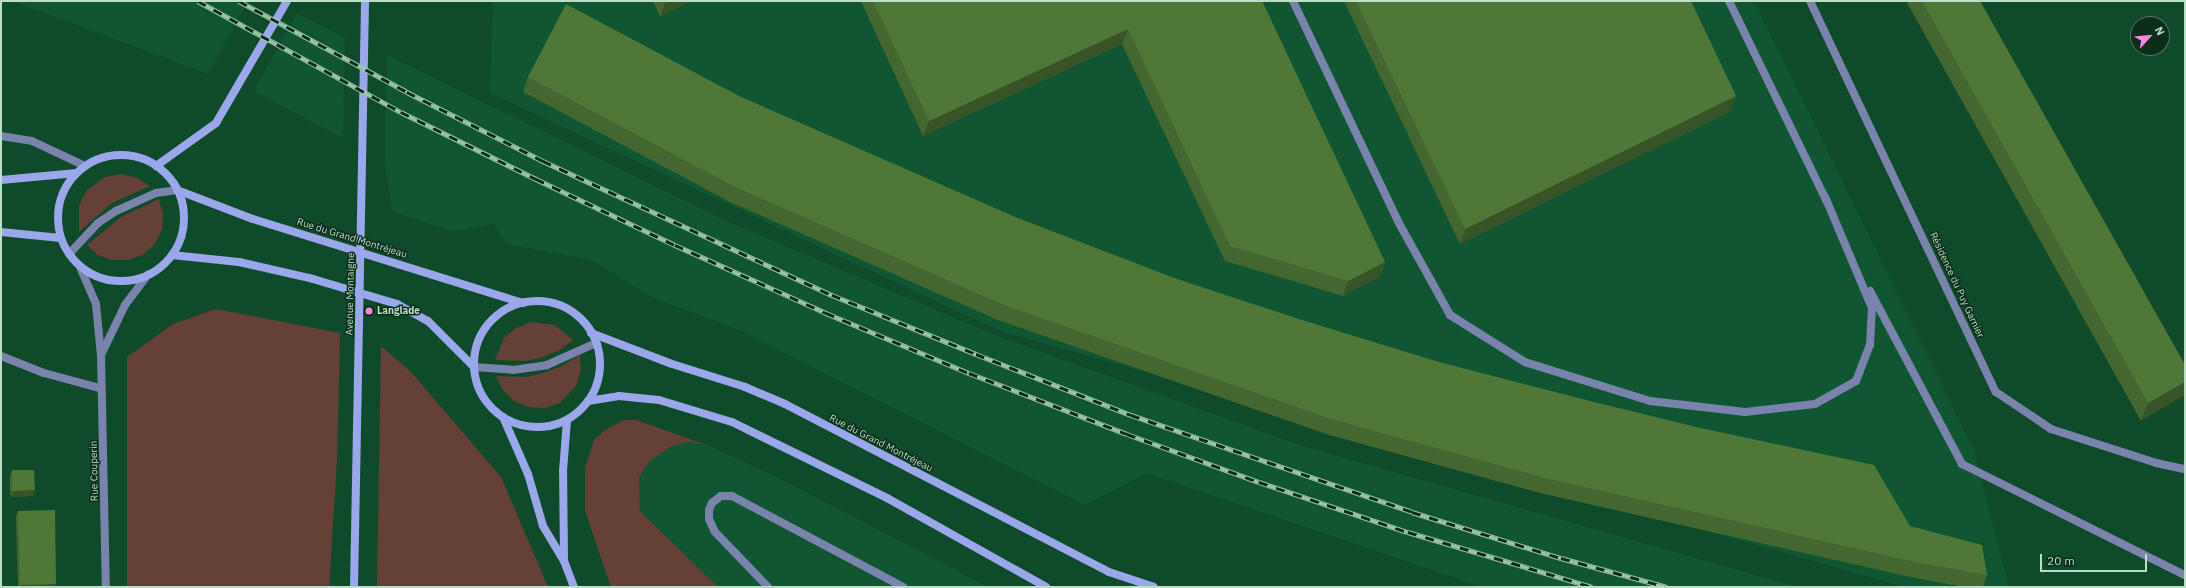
<!DOCTYPE html>
<meta charset="utf-8">
<style>
body{margin:0}
#map{position:relative;width:2186px;height:588px;overflow:hidden;background:#0f4b2b;font-family:"IBM Plex Sans",sans-serif}
div>[style]{position:absolute}
.built>*{inset:0;background:#105632}
.green>*{inset:0;background:#654037}
.lane>*{height:8px;margin:-4px;padding:0 4px;transform-origin:4px;border-radius:4px;background:#7a83ac}
.street>*{height:8px;margin:-4px;padding:0 4px;transform-origin:4px;border-radius:4px;background:#7a83ac}
.secondary>*{height:8px;margin:-4px;padding:0 4px;transform-origin:4px;border-radius:4px;background:#9aa7ea}
.secondary>.ring{margin:-4px;padding:0;box-sizing:content-box;background:none;border:8px solid #9aa7ea;border-radius:50%}
.rail>*{height:4.5px;margin-top:-2.25px;transform-origin:0;background:repeating-linear-gradient(90deg,#0d2d1b 0 9px,#9cc4aa 0 18px);box-sizing:border-box;border-block:1px solid #9cc4aa}
.wall>*{inset:0;background:#446630}
.shaded-wall>*{inset:0;background:#375327}
.building>*{inset:0;background:#4f7738}
.dots>*{width:11px;height:11px;translate:-50% -50%;box-sizing:border-box;border:2px solid #0d2d1b;border-radius:50%}
span{translate:-50% -50%;white-space:nowrap;text-align:center;line-height:1.15;-webkit-text-stroke:3px #0d2d1b;paint-order:stroke}
.street-label{font-size:10px;color:#bbdfc6}
.poi-label{font-size:10px;color:#bbdfc6;font-weight:700}
.left{translate:0 -50%;text-align:left}
.frame{position:absolute;inset:0;border:2px solid #bbdfc6;pointer-events:none}
.north{position:absolute;left:2130px;top:16px;width:40px;height:40px;box-sizing:border-box;background:#0d2d1b;border:1px solid #53745f;border-radius:50%;rotate:63deg;font-size:11px;font-weight:700;line-height:16px;text-align:center;color:#bbdfc6}
.north::after{content:'';display:block;margin:auto;width:14px;height:18px;background:#fc86e4;clip-path:polygon(50% 0,100% 100%,50% 72%,0 100%)}
.scale{position:absolute;left:2040px;top:554px;width:107px;height:18px;box-sizing:border-box;border:2px solid #bbdfc6;border-top:0;padding-left:5px;font-size:12px;line-height:14px;white-space:nowrap;color:#bbdfc6;-webkit-text-stroke:3px #0d2d1b;paint-order:stroke}
</style>
<div id="map">
<div class="built">
<i style="clip-path:polygon(13px 1px,248px 1px,208px 74px)"></i>
<i style="clip-path:polygon(493px 1px,1754px 1px,1973px 448px,2009px 587px,1905px 587px,1000px 331px,490px 93px)"></i>
<i style="clip-path:polygon(297px 13px,345px 38px,343px 138px,254px 91px)"></i>
<i style="clip-path:polygon(387px 55px,724px 220px,997px 336px,1302px 446px,1798px 587px,1482px 587px,1147px 473px,1085px 505px,738px 329px,651px 297px,592px 260px,507px 244px,494px 224px,452px 231px,392px 211px,385px 165px)"></i>
<i style="clip-path:polygon(690px 442px,707px 445px,777px 477px,988px 587px,718px 587px,640px 511px,639px 477px,650px 461px,672px 446px)"></i>
</div>
<div class="green">
<i style="clip-path:polygon(121px 174px,137px 178px,150px 186px,112px 203px,79px 232px,79px 206px,86px 191px,105px 177px)"></i>
<i style="clip-path:polygon(159px 199px,163px 215px,162px 230px,154px 245px,142px 255px,128px 260px,112px 260px,98px 255px,87px 245px,121px 217px)"></i>
<i style="clip-path:polygon(216px 309px,340px 333px,337px 460px,329px 587px,127px 587px,127px 357px,173px 324px)"></i>
<i style="clip-path:polygon(531px 322px,555px 325px,573px 340px,558px 351px,540px 358px,525px 361px,495px 360px,504px 338px,516px 328px)"></i>
<i style="clip-path:polygon(381px 346px,411px 372px,501px 477px,548px 587px,377px 587px)"></i>
<i style="clip-path:polygon(580px 355px,581px 370px,576px 386px,560px 403px,545px 408px,529px 407px,514px 401px,503px 390px,496px 376px,527px 377px,543px 373px,562px 366px)"></i>
<i style="clip-path:polygon(624px 420px,636px 420px,707px 445px,690px 442px,672px 446px,650px 461px,639px 477px,640px 511px,718px 587px,611px 587px,585px 511px,585px 467px,594px 440px,605px 430px)"></i>
</div>
<div class="lane">
<i style="left:1293px;top:1px;width:248px;rotate:64.5deg"></i>
<i style="left:1400px;top:225px;width:103px;rotate:60.9deg"></i>
<i style="left:1450px;top:315px;width:89px;rotate:32.1deg"></i>
<i style="left:1525px;top:362px;width:131px;rotate:17.3deg"></i>
<i style="left:1650px;top:401px;width:96px;rotate:6.6deg"></i>
<i style="left:1745px;top:412px;width:70px;rotate:-6.5deg"></i>
<i style="left:1815px;top:404px;width:47px;rotate:-29.3deg"></i>
<i style="left:1856px;top:381px;width:39px;rotate:-69deg"></i>
<i style="left:1870px;top:345px;width:37px;rotate:-87deg"></i>
<i style="left:1872px;top:308px;width:121px;rotate:-112.9deg"></i>
<i style="left:1729px;top:1px;width:224px;rotate:64deg"></i>
<i style="left:1810px;top:1px;width:433px;rotate:64.6deg"></i>
<i style="left:1996px;top:392px;width:66px;rotate:33.9deg"></i>
<i style="left:2051px;top:429px;width:110px;rotate:17.9deg"></i>
<i style="left:2156px;top:463px;width:30px;rotate:12deg"></i>
<i style="left:1px;top:136px;width:31px;rotate:9deg"></i>
<i style="left:32px;top:141px;width:59px;rotate:25.3deg"></i>
<i style="left:69px;top:254px;width:42px;rotate:-46.9deg"></i>
<i style="left:98px;top:223px;width:22px;rotate:-34deg"></i>
<i style="left:116px;top:211px;width:44px;rotate:-24.2deg"></i>
<i style="left:156px;top:193px;width:21px;rotate:-8deg"></i>
<i style="left:1870px;top:291px;width:196px;rotate:62deg"></i>
<i style="left:1962px;top:464px;width:249px;rotate:26.5deg"></i>
<i style="left:474px;top:367px;width:39px;rotate:4deg"></i>
<i style="left:513px;top:370px;width:34px;rotate:-8deg"></i>
<i style="left:547px;top:365px;width:54px;rotate:-24.2deg"></i>
<i style="left:768px;top:587px;width:76px;rotate:-133.9deg"></i>
<i style="left:715px;top:532px;width:14px;rotate:-115deg"></i>
<i style="left:709px;top:519px;width:9px;rotate:-90deg"></i>
<i style="left:709px;top:510px;width:8px;rotate:-67deg"></i>
<i style="left:712px;top:503px;width:11px;rotate:-38deg"></i>
<i style="left:721px;top:496px;width:11px"></i>
<i style="left:732px;top:496px;width:194px;rotate:28deg"></i>
</div>
<div class="street">
<i style="left:80px;top:267px;width:40px;rotate:66.6deg"></i>
<i style="left:96px;top:304px;width:52px;rotate:84.5deg"></i>
<i style="left:101px;top:356px;width:231px;rotate:88.8deg"></i>
<i style="left:101px;top:355px;width:55px;rotate:-64.4deg"></i>
<i style="left:125px;top:305px;width:38px;rotate:-53deg"></i>
<i style="left:1px;top:356px;width:46px;rotate:21.6deg"></i>
<i style="left:44px;top:373px;width:58px;rotate:15deg"></i>
</div>
<div class="secondary">
<i class="ring" style="left:58px;top:155px;width:118px;height:118px"></i>
<i style="left:156px;top:166px;width:74px;rotate:-35.6deg"></i>
<i style="left:216px;top:123px;width:141px;rotate:-59.8deg"></i>
<i style="left:1px;top:180px;width:76px;rotate:-5.3deg"></i>
<i style="left:177px;top:190px;width:81px;rotate:20.9deg"></i>
<i style="left:253px;top:219px;width:283px;rotate:17.3deg"></i>
<i style="left:1px;top:232px;width:60px;rotate:5.7deg"></i>
<i style="left:172px;top:255px;width:67px;rotate:6deg"></i>
<i style="left:239px;top:262px;width:76px;rotate:12.9deg"></i>
<i style="left:313px;top:279px;width:88px;rotate:16.6deg"></i>
<i style="left:397px;top:304px;width:35px;rotate:29deg"></i>
<i style="left:428px;top:321px;width:65px;rotate:45deg"></i>
<i class="ring" style="left:474px;top:301px;width:118px;height:118px"></i>
<i style="left:591px;top:333px;width:84px;rotate:21deg"></i>
<i style="left:669px;top:363px;width:80px;rotate:17.5deg"></i>
<i style="left:745px;top:387px;width:43px;rotate:23deg"></i>
<i style="left:785px;top:404px;width:365px;rotate:27.4deg"></i>
<i style="left:1109px;top:572px;width:47px;rotate:18.4deg"></i>
<i style="left:588px;top:401px;width:31px;rotate:-9deg"></i>
<i style="left:619px;top:396px;width:40px;rotate:5.7deg"></i>
<i style="left:659px;top:400px;width:76px;rotate:16.8deg"></i>
<i style="left:732px;top:422px;width:173px;rotate:26.1deg"></i>
<i style="left:887px;top:498px;width:182px;rotate:29.2deg"></i>
<i style="left:503px;top:417px;width:62px;rotate:66.3deg"></i>
<i style="left:528px;top:474px;width:54px;rotate:73.9deg"></i>
<i style="left:543px;top:526px;width:41px;rotate:59deg"></i>
<i style="left:564px;top:561px;width:28px;rotate:69deg"></i>
<i style="left:564px;top:560px;width:89px;rotate:-90.6deg"></i>
<i style="left:563px;top:471px;width:51px;rotate:-85.5deg"></i>
<i style="left:354px;top:587px;width:586px;rotate:-88.92deg"></i>
</div>
<div class="rail">
<i style="left:198px;top:1px;width:231px;rotate:28.7deg"></i>
<i style="left:401px;top:112px;width:151px;rotate:26.4deg"></i>
<i style="left:536px;top:179px;width:154px;rotate:25.4deg"></i>
<i style="left:675px;top:245px;width:166px;rotate:24.2deg"></i>
<i style="left:826px;top:313px;width:155px;rotate:22.8deg"></i>
<i style="left:969px;top:373px;width:169px;rotate:21.1deg"></i>
<i style="left:1127px;top:434px;width:140px;rotate:20deg"></i>
<i style="left:1259px;top:482px;width:157px;rotate:18.6deg"></i>
<i style="left:1408px;top:532px;width:192px;rotate:16.6deg"></i>
<i style="left:239px;top:1px;width:191px;rotate:28.4deg"></i>
<i style="left:407px;top:92px;width:153px;rotate:26.9deg"></i>
<i style="left:543px;top:161px;width:319px;rotate:24.9deg"></i>
<i style="left:832px;top:295px;width:156px;rotate:22.3deg"></i>
<i style="left:976px;top:354px;width:167px;rotate:21.5deg"></i>
<i style="left:1131px;top:415px;width:297px;rotate:19deg"></i>
<i style="left:1412px;top:512px;width:156px;rotate:17.2deg"></i>
<i style="left:1561px;top:558px;width:110px;rotate:15.3deg"></i>
</div>
<div class="wall">
<i style="clip-path:polygon(653px 1px,692px 1px,660px 16px)"></i>
<i style="clip-path:polygon(861px 1px,1262px 1px,1385px 262px,1380px 277px,1343px 296px,1225px 261px,1122px 44px,923px 136px)"></i>
<i style="clip-path:polygon(1344px 1px,1691px 1px,1731px 111px,1460px 244px)"></i>
<i style="clip-path:polygon(1906px 1px,1980px 1px,2185px 365px,2141px 421px)"></i>
<i style="clip-path:polygon(528px 77px,741px 97px,1015px 217px,1174px 278px,1910px 526px,1987px 575px,1983px 587px,1964px 587px,1910px 577px,1540px 493px,1326px 434px,998px 320px,730px 202px,523px 92px)"></i>
<i style="clip-path:polygon(12px 470px,33px 496px,10px 497px,10px 476px)"></i>
<i style="clip-path:polygon(18px 511px,55px 587px,18px 587px,16px 517px)"></i>
</div>
<div class="shaded-wall">
<i style="clip-path:polygon(666px 1px,692px 1px,660px 16px)"></i>
<i style="clip-path:polygon(1128px 29px,1122px 44px,923px 136px,929px 121px)"></i>
<i style="clip-path:polygon(1736px 96px,1731px 111px,1460px 244px,1465px 229px)"></i>
<i style="clip-path:polygon(1385px 262px,1380px 277px,1343px 296px,1348px 281px)"></i>
<i style="clip-path:polygon(2185px 382px,2185px 395px,2141px 421px,2148px 403px)"></i>
<i style="clip-path:polygon(35px 490px,33px 496px,10px 497px,12px 491px)"></i>
<i style="clip-path:polygon(56px 584px,55px 587px,19px 587px,20px 585px)"></i>
</div>
<div class="building">
<i style="clip-path:polygon(873px 1px,1262px 1px,1385px 262px,1348px 281px,1230px 246px,1128px 29px,929px 121px)"></i>
<i style="clip-path:polygon(1356px 1px,1691px 1px,1736px 96px,1465px 229px)"></i>
<i style="clip-path:polygon(1922px 1px,1980px 1px,2185px 365px,2185px 382px,2148px 403px)"></i>
<i style="clip-path:polygon(566px 4px,741px 97px,1015px 217px,1174px 278px,1302px 320px,1439px 362px,1586px 400px,1696px 427px,1874px 465px,1910px 526px,1982px 545px,1987px 575px,1915px 562px,1545px 478px,1331px 419px,1004px 305px,735px 187px,528px 77px)"></i>
<i style="clip-path:polygon(12px 470px,34px 470px,35px 490px,12px 491px)"></i>
<i style="clip-path:polygon(55px 510px,56px 584px,20px 585px,18px 511px)"></i>
</div>
<div class="dots">
<i style="left:369px;top:311px;background:#fc86e4"></i>
</div>
<div class="street-label">
<span style="left:352px;top:238px;rotate:17deg">Rue du Grand Montréjeau</span>
<span style="left:1957px;top:285px;rotate:65deg">Résidence du Puy Garnier</span>
<span style="left:350px;top:294px;rotate:-89deg">Avenue Montaigne</span>
<span style="left:881px;top:443px;rotate:27deg">Rue du Grand Montréjeau</span>
<span style="left:94px;top:471px;rotate:-91deg">Rue Couperin</span>
</div>
<div class="poi-label">
<span class="left" style="left:377px;top:311px">Langlade</span>
</div>
<div class="frame"></div>
<div class="north">N</div>
<div class="scale">20 m</div>
</div>
